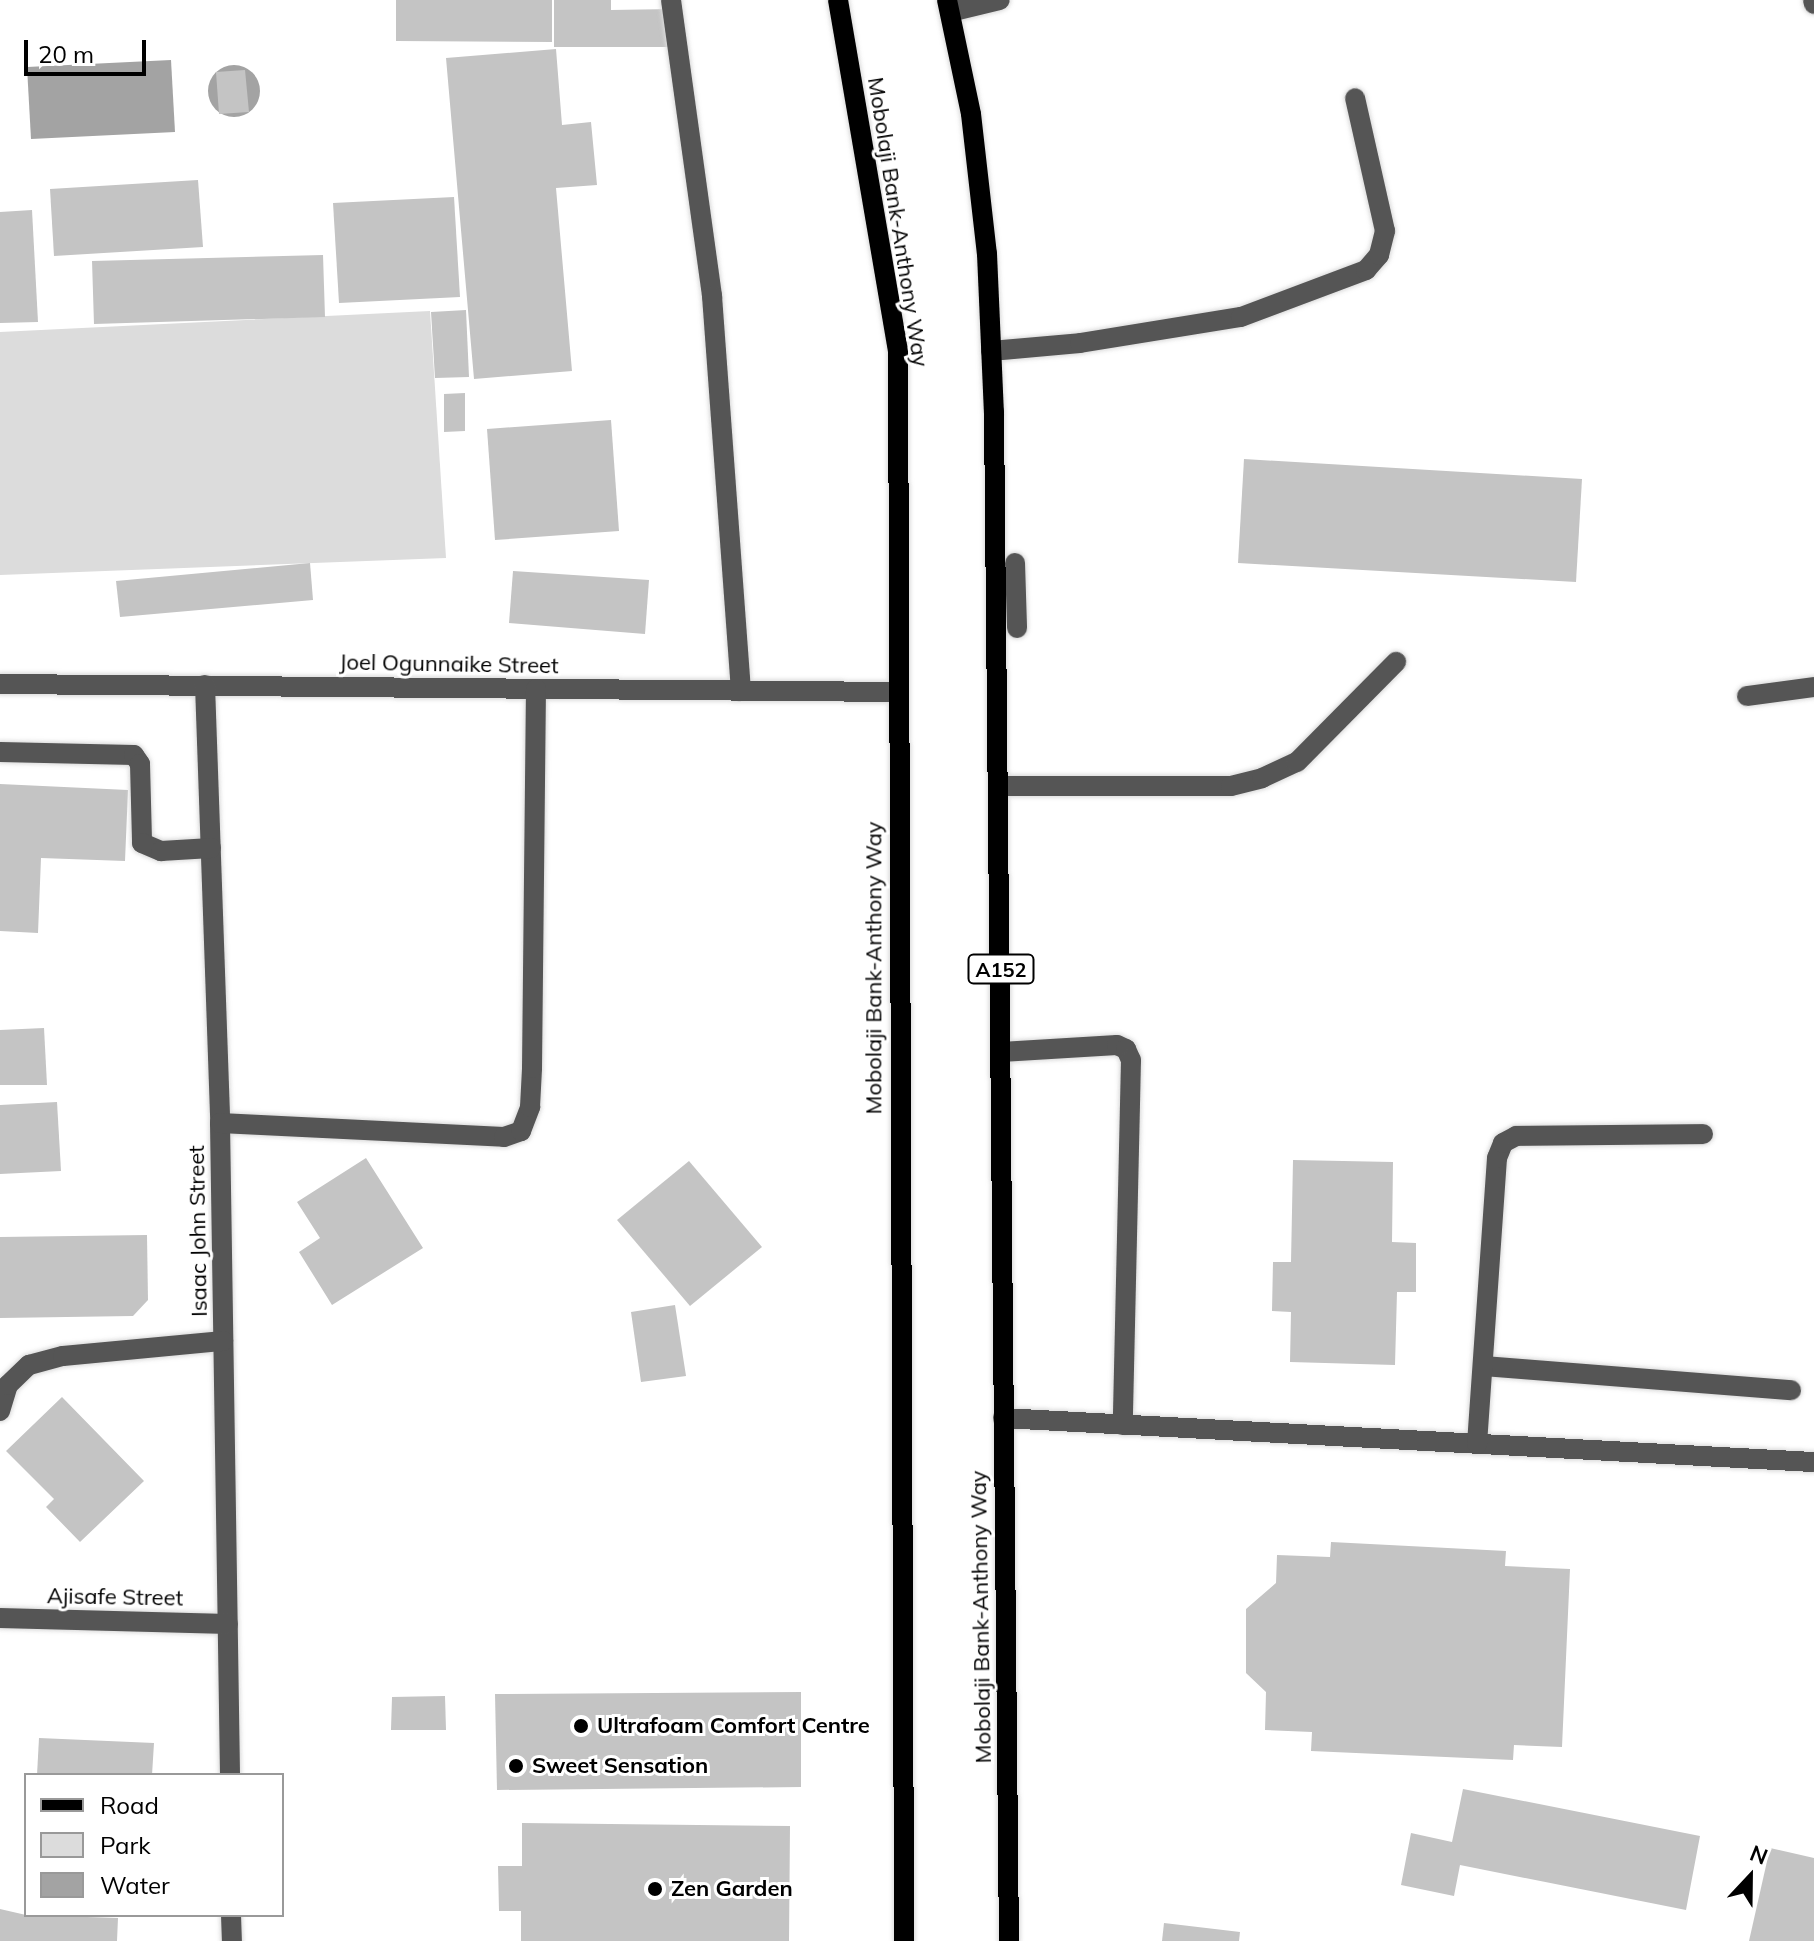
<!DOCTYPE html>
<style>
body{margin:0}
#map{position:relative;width:1814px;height:1941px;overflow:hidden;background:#fff;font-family:Mulish,sans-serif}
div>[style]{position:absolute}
.green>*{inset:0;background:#dcdcdc}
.water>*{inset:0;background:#a3a3a3}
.round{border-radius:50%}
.building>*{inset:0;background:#c4c4c4}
.roads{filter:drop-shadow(0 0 2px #dbdbdb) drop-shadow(0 0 2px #dbdbdb)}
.minor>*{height:20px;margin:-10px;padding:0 10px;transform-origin:10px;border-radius:10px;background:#555}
.major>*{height:20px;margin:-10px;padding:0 10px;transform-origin:10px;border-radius:10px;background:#000}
.dots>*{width:22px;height:22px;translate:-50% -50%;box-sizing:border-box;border:4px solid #fff;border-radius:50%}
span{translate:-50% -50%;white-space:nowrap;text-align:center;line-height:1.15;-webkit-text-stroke:6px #fff;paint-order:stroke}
.shield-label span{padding:2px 6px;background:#fff;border:2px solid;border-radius:6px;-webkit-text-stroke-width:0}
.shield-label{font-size:20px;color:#000;font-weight:700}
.street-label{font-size:22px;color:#000}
.poi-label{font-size:22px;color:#000;font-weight:700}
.left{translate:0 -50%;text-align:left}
.legend{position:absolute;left:24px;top:1773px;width:260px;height:144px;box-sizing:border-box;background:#fff;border:2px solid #999;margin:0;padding:10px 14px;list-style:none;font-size:24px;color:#000}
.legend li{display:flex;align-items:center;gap:16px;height:40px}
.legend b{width:40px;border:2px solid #999}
.north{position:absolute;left:1710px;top:1837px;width:80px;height:80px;-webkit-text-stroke:6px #fff;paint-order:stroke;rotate:22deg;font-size:22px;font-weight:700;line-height:32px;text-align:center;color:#000}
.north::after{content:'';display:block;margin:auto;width:28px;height:36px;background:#000;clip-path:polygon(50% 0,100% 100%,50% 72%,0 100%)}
.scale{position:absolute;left:24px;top:40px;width:122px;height:36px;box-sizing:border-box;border:4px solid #000;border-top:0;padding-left:10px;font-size:24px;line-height:28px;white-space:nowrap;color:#000;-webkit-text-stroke:6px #fff;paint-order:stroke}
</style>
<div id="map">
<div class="green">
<i style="clip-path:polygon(430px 311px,446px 558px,0 575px,0 332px)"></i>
</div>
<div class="water">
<i style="clip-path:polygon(171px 60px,175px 132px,31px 139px,27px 67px)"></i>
<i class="round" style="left:208px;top:65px;width:52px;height:52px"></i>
</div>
<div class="building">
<i style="clip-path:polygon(396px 0,552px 0,552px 42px,396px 41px)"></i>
<i style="clip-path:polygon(554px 0,611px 0,611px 10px,672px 9px,672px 47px,554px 47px)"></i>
<i style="clip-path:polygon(556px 49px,562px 125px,591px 122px,597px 185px,556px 188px,572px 371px,474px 379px,446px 58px)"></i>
<i style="clip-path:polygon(245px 70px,249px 112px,219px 114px,216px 72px)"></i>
<i style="clip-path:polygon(198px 180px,203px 247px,54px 256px,50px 189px)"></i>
<i style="clip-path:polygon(454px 197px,460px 297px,339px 303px,333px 203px)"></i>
<i style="clip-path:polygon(32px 210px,38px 322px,0 323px,0 212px)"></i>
<i style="clip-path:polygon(323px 255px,325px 317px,94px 324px,92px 261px)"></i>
<i style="clip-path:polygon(466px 310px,469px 377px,435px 378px,431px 312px)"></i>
<i style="clip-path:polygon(465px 393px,465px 431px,444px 432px,444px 394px)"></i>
<i style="clip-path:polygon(611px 420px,619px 531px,495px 540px,487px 429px)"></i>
<i style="clip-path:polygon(1244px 459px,1582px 479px,1576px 582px,1238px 563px)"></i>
<i style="clip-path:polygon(310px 563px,313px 600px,120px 617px,116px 581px)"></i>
<i style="clip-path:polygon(513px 571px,649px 580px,645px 634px,509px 623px)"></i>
<i style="clip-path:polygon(0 784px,128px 790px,125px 861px,41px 858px,38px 933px,0 931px)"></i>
<i style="clip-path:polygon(44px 1028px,47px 1085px,0 1085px,0 1030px)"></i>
<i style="clip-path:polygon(57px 1102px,61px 1171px,0 1174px,0 1105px)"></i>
<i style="clip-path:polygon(366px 1158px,423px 1248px,332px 1305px,299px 1252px,320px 1238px,297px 1202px)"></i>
<i style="clip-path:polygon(1293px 1160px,1393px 1162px,1392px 1242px,1416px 1243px,1416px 1292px,1397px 1292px,1395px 1365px,1290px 1362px,1291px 1312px,1272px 1311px,1273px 1262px,1291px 1262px)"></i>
<i style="clip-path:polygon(689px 1161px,762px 1247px,690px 1306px,617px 1220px)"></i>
<i style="clip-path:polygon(147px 1235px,148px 1300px,133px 1316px,0 1318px,0 1237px)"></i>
<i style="clip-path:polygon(675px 1305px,686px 1376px,641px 1382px,631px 1312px)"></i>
<i style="clip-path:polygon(62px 1397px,144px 1481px,80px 1542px,46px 1507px,54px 1499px,6px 1451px)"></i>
<i style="clip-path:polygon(1331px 1542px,1506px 1551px,1505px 1566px,1570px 1569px,1562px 1747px,1514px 1745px,1513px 1760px,1311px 1751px,1312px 1732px,1265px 1730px,1266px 1692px,1246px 1673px,1246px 1609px,1276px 1583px,1277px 1555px,1330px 1557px)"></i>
<i style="clip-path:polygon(801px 1692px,801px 1787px,497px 1790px,495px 1694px)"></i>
<i style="clip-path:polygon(445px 1696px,446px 1730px,391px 1730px,392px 1697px)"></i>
<i style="clip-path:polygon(39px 1738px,154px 1743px,152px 1775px,37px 1775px)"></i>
<i style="clip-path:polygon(1463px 1789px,1700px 1836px,1686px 1910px,1460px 1865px,1454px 1896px,1401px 1885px,1411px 1833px,1452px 1842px)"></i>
<i style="clip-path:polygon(522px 1823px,790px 1826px,789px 1941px,521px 1941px,521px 1911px,499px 1911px,498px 1866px,522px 1866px)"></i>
<i style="clip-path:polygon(1770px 1848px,1814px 1858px,1814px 1941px,1749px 1941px)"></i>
<i style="clip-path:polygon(0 1909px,26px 1915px,118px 1918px,117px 1941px,0 1941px)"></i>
<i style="clip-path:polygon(1164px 1923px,1240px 1932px,1239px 1941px,1162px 1941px)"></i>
</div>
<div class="roads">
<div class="minor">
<i style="left:671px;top:0;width:299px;rotate:82.1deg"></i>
<i style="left:712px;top:296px;width:396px;rotate:85.8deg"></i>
<i style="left:1813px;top:0;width:4px;rotate:76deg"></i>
<i style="left:950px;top:12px;width:51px;rotate:-13.5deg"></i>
<i style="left:991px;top:351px;width:89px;rotate:-5.1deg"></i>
<i style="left:1080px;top:343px;width:163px;rotate:-9.2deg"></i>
<i style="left:1241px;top:317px;width:134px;rotate:-20.6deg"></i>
<i style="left:1366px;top:270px;width:20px;rotate:-49deg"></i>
<i style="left:1379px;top:255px;width:25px;rotate:-76deg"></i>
<i style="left:1385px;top:231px;width:136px;rotate:-102.7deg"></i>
<i style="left:1015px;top:563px;width:65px;rotate:88.2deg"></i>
<i style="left:0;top:684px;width:897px;rotate:0.51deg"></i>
<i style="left:205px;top:685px;width:438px;rotate:88deg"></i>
<i style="left:220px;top:1123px;width:652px;rotate:89.12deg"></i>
<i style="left:1747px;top:696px;width:68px;rotate:-7.7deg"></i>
<i style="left:0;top:752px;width:134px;rotate:1.3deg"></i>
<i style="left:134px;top:755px;width:11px;rotate:56deg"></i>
<i style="left:140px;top:764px;width:79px;rotate:88.5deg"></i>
<i style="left:142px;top:843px;width:21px;rotate:23deg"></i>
<i style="left:161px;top:851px;width:50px;rotate:-3.4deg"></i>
<i style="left:1000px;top:786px;width:231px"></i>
<i style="left:1231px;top:786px;width:32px;rotate:-14deg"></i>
<i style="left:1262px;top:778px;width:38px;rotate:-25deg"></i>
<i style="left:1297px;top:762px;width:141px;rotate:-45.3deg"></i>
<i style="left:1001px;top:1052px;width:116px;rotate:-3.5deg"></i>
<i style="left:1117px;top:1045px;width:10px;rotate:24deg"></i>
<i style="left:1126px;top:1049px;width:12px;rotate:66deg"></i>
<i style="left:1131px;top:1060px;width:365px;rotate:91.3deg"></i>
<i style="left:220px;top:1123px;width:284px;rotate:2.8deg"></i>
<i style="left:504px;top:1137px;width:18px;rotate:-19deg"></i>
<i style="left:521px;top:1131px;width:26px;rotate:-69deg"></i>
<i style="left:530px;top:1107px;width:39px;rotate:-87deg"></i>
<i style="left:532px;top:1068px;width:379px;rotate:-89.4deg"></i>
<i style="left:1484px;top:1366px;width:308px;rotate:4.5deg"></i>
<i style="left:0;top:1411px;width:27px;rotate:-73deg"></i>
<i style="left:8px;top:1385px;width:29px;rotate:-44deg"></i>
<i style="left:29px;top:1365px;width:35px;rotate:-15deg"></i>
<i style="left:63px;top:1356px;width:161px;rotate:-5.4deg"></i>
<i style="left:1003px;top:1418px;width:812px;rotate:3.11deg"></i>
<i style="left:1477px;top:1444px;width:287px;rotate:-86deg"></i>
<i style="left:1497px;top:1158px;width:16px;rotate:-68deg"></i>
<i style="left:1503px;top:1143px;width:15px;rotate:-28deg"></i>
<i style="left:1516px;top:1136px;width:187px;rotate:-0.6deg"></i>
<i style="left:0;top:1618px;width:228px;rotate:1.5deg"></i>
<i style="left:231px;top:1915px;width:26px;rotate:88deg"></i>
</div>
<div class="major">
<i style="left:838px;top:0;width:355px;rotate:80.3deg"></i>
<i style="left:898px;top:350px;width:1591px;rotate:89.78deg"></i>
<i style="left:947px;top:0;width:116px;rotate:78.1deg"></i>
<i style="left:971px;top:114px;width:141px;rotate:83.5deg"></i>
<i style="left:987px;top:254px;width:158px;rotate:87.5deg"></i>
<i style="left:994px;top:412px;width:1529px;rotate:89.44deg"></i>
</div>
</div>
<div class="dots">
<i style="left:581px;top:1726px;background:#000"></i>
<i style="left:516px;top:1766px;background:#000"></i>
<i style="left:655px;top:1889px;background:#000"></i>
</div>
<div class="shield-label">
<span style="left:1001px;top:969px">A152</span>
</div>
<div class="street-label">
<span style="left:898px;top:222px;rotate:81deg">Mobolaji Bank-Anthony Way</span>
<span style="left:449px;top:664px;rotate:1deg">Joel Ogunnaike Street</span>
<span style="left:874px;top:968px;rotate:-90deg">Mobolaji Bank-Anthony Way</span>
<span style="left:198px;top:1231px;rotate:-91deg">Isaac John Street</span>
<span style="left:115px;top:1597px;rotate:1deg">Ajisafe Street</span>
<span style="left:981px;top:1617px;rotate:-91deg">Mobolaji Bank-Anthony Way</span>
</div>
<div class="poi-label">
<span class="left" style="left:597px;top:1726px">Ultrafoam Comfort Centre</span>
<span class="left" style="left:532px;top:1766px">Sweet Sensation</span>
<span class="left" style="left:671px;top:1889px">Zen Garden</span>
</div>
<ul class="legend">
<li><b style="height:10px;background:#000"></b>Road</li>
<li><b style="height:22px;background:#dcdcdc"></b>Park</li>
<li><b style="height:22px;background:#a3a3a3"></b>Water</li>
</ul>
<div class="north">N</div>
<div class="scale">20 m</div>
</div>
